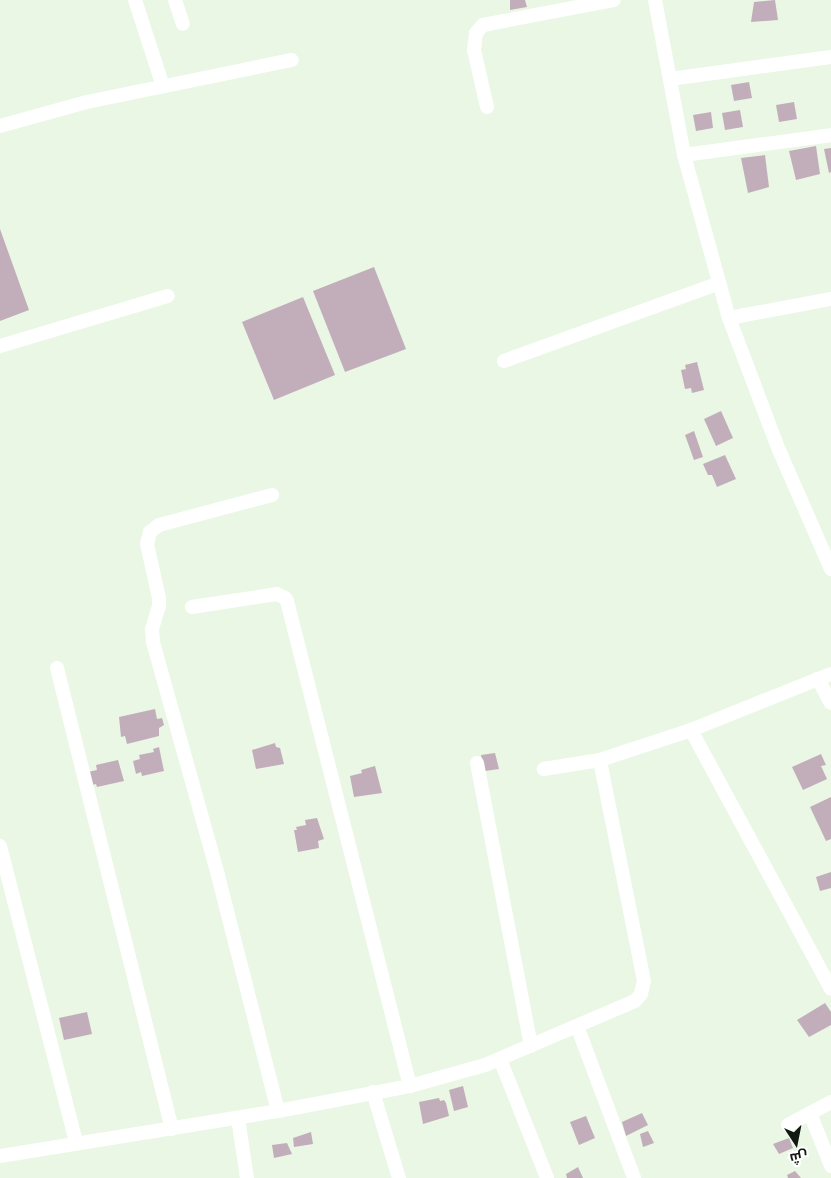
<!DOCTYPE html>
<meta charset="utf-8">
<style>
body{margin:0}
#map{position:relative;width:831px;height:1178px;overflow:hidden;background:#e9f7e4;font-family:"IBM Plex Sans",Cairo,sans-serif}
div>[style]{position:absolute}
.building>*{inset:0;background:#c2aeba}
.minor>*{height:14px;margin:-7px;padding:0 7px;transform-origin:7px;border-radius:7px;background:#fff}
span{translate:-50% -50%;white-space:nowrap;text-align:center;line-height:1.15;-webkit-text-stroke:5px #fff;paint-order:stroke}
.north{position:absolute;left:771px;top:1118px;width:50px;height:50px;-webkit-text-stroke:4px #fff;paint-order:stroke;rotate:169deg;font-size:14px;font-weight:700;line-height:20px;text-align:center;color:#121711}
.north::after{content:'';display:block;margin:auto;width:18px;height:22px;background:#121711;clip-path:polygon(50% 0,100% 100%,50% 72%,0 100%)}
</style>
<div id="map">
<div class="building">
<i style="clip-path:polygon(510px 0,525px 0,527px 7px,510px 10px)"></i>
<i style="clip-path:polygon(775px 0,778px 20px,751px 22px,754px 2px)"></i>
<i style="clip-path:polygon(749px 82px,752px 98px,734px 101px,731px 85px)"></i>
<i style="clip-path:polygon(794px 102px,797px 119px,779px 122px,776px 105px)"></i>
<i style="clip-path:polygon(740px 110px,743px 127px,725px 130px,722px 113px)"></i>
<i style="clip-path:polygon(711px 112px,713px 128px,696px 131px,693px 115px)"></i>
<i style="clip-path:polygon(816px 146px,820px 174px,796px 180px,789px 151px)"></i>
<i style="clip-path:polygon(831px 148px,831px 172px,829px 173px,824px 149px)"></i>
<i style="clip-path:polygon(765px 155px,769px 187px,748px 193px,741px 158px)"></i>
<i style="clip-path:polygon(0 229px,29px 310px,0 321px)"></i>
<i style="clip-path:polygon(374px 267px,406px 349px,345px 372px,313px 291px)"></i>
<i style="clip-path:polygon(303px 297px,335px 375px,274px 400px,242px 322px)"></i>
<i style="clip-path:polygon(697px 362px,704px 390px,692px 393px,691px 388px,685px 389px,681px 370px,686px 369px,685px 365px)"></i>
<i style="clip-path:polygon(721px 411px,733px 438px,716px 446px,704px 419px)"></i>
<i style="clip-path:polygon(694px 431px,703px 457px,694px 460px,685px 435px)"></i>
<i style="clip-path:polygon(725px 455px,736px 479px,717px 487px,712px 475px,708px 475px,703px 464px)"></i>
<i style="clip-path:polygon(155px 709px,157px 719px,162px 718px,164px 725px,159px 728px,159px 736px,127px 744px,125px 736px,121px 737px,119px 717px)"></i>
<i style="clip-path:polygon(275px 743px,276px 747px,280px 748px,284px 764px,256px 769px,252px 750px)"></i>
<i style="clip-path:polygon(159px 747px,164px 771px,142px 776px,141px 772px,136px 774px,133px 761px,140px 759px,139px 755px,154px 752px,153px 749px)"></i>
<i style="clip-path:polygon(495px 753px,499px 769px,485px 771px,481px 755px)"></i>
<i style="clip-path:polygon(821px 754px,826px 765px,821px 766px,827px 779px,803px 790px,792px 767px)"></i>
<i style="clip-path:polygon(118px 760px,124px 781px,97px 787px,96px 784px,92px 785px,88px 772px,97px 770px,96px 765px)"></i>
<i style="clip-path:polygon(375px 766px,382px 793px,354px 797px,350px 776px,362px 773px,361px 770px)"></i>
<i style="clip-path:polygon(831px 797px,831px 839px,826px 841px,810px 807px)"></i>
<i style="clip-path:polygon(317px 818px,324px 839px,318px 841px,319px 848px,298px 852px,294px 830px,297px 830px,296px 827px,306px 825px,305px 820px)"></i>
<i style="clip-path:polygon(831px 872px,831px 888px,820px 891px,816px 877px)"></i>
<i style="clip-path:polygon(825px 1003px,831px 1012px,831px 1025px,809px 1037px,797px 1020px)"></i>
<i style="clip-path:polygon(87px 1012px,92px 1034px,64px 1040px,59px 1018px)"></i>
<i style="clip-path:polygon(463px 1086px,468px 1107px,454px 1111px,449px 1090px)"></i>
<i style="clip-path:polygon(439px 1098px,440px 1101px,444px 1100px,446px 1103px,449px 1116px,423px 1124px,419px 1102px)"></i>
<i style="clip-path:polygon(642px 1113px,648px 1125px,626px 1136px,622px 1122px)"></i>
<i style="clip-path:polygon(586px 1116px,595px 1138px,579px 1145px,570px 1122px)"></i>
<i style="clip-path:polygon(648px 1131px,654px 1143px,643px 1147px,640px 1134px)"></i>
<i style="clip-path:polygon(311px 1132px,313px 1144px,294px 1147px,293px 1138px)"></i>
<i style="clip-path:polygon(789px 1138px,793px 1148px,779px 1154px,773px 1144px)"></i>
<i style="clip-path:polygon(287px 1143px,292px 1154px,274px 1158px,272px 1145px)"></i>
<i style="clip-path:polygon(578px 1167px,583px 1178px,567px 1178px,566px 1174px)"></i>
<i style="clip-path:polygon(795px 1171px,801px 1178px,788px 1178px,787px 1175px)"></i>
</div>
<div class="minor">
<i style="left:135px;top:0;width:90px;rotate:72deg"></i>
<i style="left:175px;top:0;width:25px;rotate:72deg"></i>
<i style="left:655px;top:0;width:158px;rotate:79.4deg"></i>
<i style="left:684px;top:155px;width:169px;rotate:74.6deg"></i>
<i style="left:729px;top:318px;width:141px;rotate:69.3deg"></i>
<i style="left:779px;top:450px;width:130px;rotate:66.4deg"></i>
<i style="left:670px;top:79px;width:162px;rotate:-7.8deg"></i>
<i style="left:487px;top:107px;width:58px;rotate:-102.8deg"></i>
<i style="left:474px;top:50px;width:17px;rotate:-83deg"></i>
<i style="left:476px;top:33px;width:11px;rotate:-49deg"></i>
<i style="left:483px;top:25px;width:133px;rotate:-10.8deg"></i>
<i style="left:0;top:126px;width:90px;rotate:-15.4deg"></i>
<i style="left:87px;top:102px;width:209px;rotate:-11.6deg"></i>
<i style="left:684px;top:155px;width:148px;rotate:-7.7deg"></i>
<i style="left:729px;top:318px;width:104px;rotate:-10.6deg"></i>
<i style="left:0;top:346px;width:175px;rotate:-16.6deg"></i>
<i style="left:504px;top:361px;width:229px;rotate:-19.9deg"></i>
<i style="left:192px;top:607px;width:86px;rotate:-8.7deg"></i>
<i style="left:277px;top:594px;width:9px;rotate:27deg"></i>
<i style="left:285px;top:598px;width:4px;rotate:56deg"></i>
<i style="left:287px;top:601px;width:500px;rotate:75.77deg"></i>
<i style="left:57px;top:668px;width:475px;rotate:76deg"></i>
<i style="left:818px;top:679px;width:14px;rotate:-21deg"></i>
<i style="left:691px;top:730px;width:294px;rotate:61.6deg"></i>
<i style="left:600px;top:760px;width:96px;rotate:-18.2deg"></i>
<i style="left:691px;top:730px;width:137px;rotate:-21.9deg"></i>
<i style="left:818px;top:679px;width:27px;rotate:62deg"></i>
<i style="left:477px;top:763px;width:288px;rotate:79.2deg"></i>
<i style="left:0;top:846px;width:307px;rotate:75.6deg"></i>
<i style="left:577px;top:1026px;width:162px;rotate:69.4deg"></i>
<i style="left:500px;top:1059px;width:128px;rotate:68.4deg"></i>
<i style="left:373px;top:1092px;width:90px;rotate:73.2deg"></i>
<i style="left:278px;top:1111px;width:134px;rotate:-10.7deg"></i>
<i style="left:410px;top:1086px;width:78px;rotate:-15.6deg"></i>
<i style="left:485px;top:1065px;width:163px;rotate:-23.1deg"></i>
<i style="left:635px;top:1001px;width:9px;rotate:-49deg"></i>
<i style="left:641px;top:994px;width:13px;rotate:-77deg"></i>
<i style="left:644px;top:981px;width:225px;rotate:-101.3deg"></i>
<i style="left:600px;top:760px;width:57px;rotate:170.9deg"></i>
<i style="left:810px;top:1113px;width:57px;rotate:68.4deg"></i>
<i style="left:238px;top:1118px;width:61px;rotate:81.5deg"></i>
<i style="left:788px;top:1125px;width:49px;rotate:-28.1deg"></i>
<i style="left:0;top:1156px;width:282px;rotate:-9.2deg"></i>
<i style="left:278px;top:1111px;width:244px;rotate:-104.3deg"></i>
<i style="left:218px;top:875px;width:242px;rotate:-105.6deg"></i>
<i style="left:153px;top:642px;width:13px;rotate:-94deg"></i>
<i style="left:152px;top:629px;width:24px;rotate:-73deg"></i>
<i style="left:159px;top:606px;width:8px;rotate:-90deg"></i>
<i style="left:159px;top:598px;width:55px;rotate:-102.5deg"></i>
<i style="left:147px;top:544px;width:12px;rotate:-76deg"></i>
<i style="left:150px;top:532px;width:11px;rotate:-38deg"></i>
<i style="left:159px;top:525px;width:117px;rotate:-14.9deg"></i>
</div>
<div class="north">ش</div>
</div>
